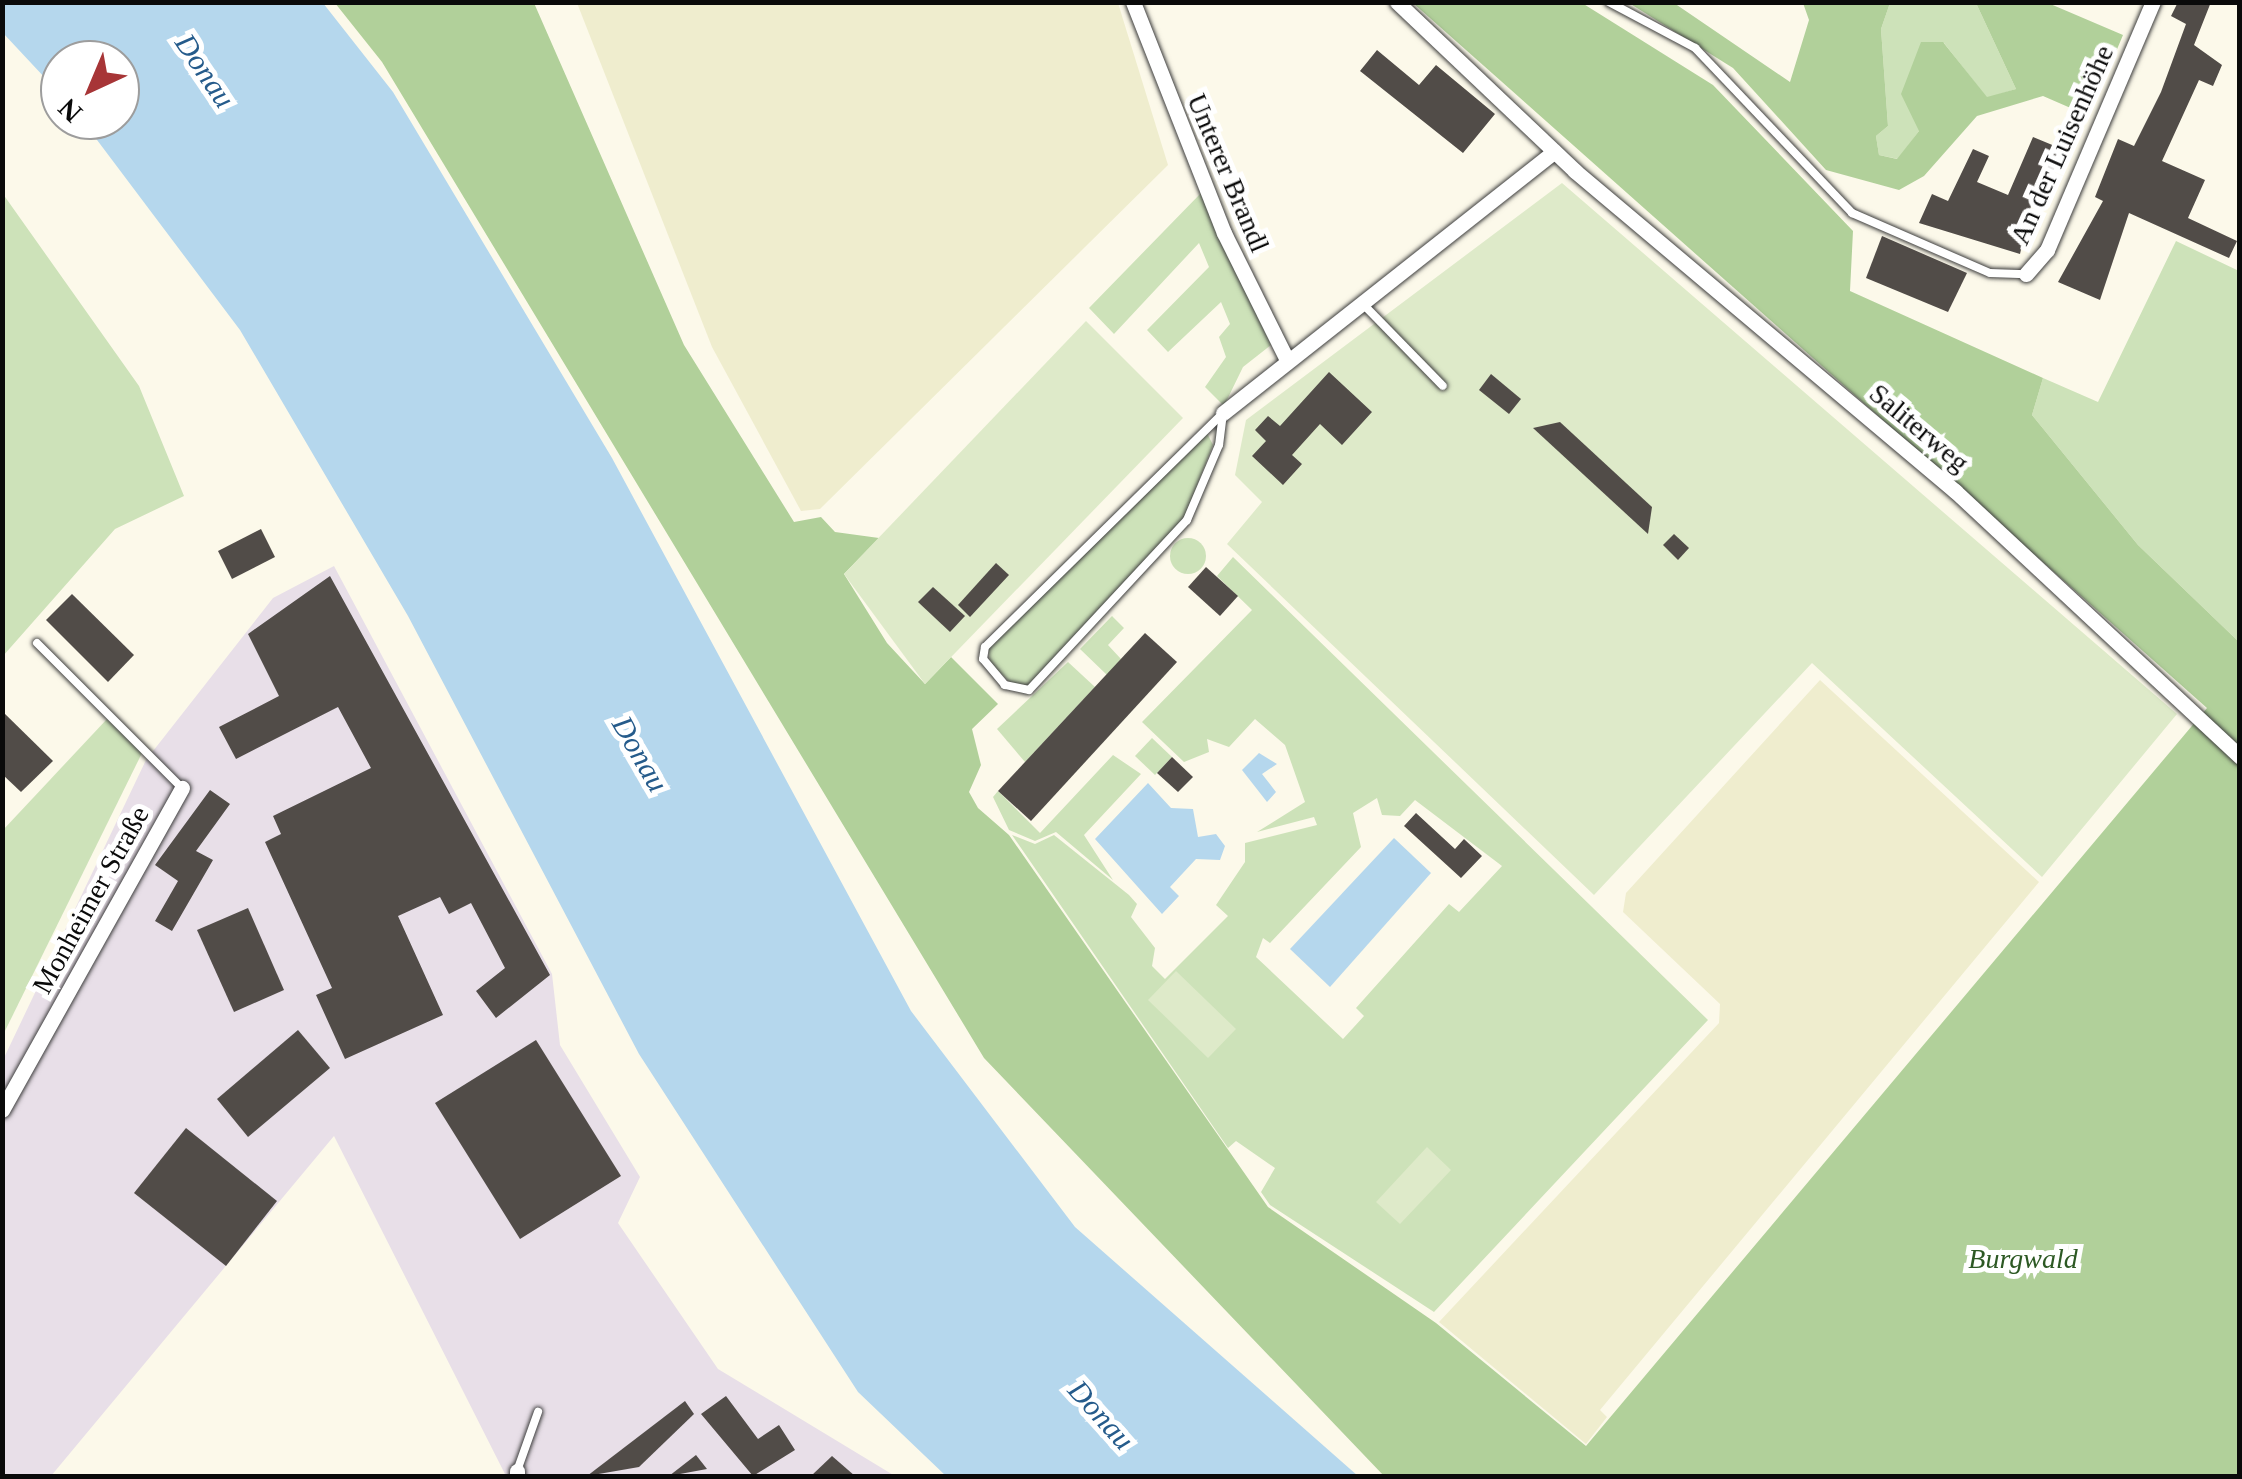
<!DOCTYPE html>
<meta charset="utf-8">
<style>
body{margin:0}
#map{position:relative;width:2242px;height:1479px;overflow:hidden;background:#fcf9ea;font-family:"Times New Roman",serif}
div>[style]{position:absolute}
.industrial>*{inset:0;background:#e8dfe8}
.farmland>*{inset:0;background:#efedce}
.green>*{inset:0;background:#cde2b9}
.round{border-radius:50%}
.forest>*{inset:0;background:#b1d09a}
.pitch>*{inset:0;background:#deeac9}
.water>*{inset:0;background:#b5d7ed}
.building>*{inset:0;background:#514c48}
.roads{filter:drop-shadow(0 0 2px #3d3d3d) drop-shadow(0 0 2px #3d3d3d)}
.service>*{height:8px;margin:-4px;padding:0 4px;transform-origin:4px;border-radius:4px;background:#fff}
.minor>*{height:15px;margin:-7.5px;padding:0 7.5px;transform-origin:7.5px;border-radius:7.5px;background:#fff}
span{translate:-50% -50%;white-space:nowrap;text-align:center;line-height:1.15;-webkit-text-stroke:10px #fff;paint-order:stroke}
.street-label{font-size:28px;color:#0a0a0a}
.park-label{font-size:28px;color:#2d5924;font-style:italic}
.water-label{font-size:30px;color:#255b8b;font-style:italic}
.frame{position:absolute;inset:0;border:5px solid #0a0a0a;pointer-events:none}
.north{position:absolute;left:40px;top:40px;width:100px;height:100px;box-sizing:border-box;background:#fff;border:2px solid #9d9d9d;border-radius:50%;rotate:224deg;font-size:28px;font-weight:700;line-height:40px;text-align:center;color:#0a0a0a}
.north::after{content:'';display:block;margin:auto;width:35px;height:45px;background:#a73537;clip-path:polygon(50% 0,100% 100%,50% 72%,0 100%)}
</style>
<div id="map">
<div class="industrial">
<i style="clip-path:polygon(334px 566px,552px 974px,560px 1045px,640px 1177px,618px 1223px,718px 1369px,895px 1476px,506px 1476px,334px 1136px,51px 1476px,3px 1476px,2px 1062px,146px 760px,273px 598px)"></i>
</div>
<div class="farmland">
<i style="clip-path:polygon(577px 3px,1118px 3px,1168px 165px,820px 509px,801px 511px,712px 347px)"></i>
<i style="clip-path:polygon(1820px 680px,2039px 882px,1600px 1410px,1607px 1417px,1586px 1444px,1439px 1322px,1719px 1023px,1720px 1004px,1623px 912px,1626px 893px)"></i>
</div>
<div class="green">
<i style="clip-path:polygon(1890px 3px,1976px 3px,2016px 89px,1987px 98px,1944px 43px,1919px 131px,1898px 159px,1879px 155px,1876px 136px,1888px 126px,1881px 29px)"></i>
<i style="clip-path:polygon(1201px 193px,1271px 345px,1243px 367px,1224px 406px,1205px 387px,1226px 357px,1219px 337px,1230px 324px,1221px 302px,1168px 352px,1147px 330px,1209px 267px,1199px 243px,1114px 334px,1089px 308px)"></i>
<i style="clip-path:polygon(3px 194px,139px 386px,184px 496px,115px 529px,3px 656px)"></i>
<i style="clip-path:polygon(2176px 241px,2239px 271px,2239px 642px,2138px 545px,2032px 415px,2043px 378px,2098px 402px)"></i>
<i style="clip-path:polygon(1204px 427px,1213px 445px,1184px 518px,1027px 686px,1012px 684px,990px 663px,989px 649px)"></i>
<i class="round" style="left:1170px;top:538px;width:36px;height:36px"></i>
<i style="clip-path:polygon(evenodd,1233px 557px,1708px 1020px,1434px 1312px,1270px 1205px,1261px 1192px,1275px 1168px,1236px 1141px,1228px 1148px,1012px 835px,1035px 844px,1054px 835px,1129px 895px,1137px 904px,1131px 917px,1155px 948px,1152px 966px,1165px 979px,1228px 916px,1216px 905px,1245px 862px,1245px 843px,1317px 825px,1314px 817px,1257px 832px,1305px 802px,1285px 745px,1255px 719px,1229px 747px,1207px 739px,1209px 752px,1184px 762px,1142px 722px,1252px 610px,1217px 576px,1233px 557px,1377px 798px,1382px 815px,1400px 816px,1415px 800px,1502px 866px,1459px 912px,1449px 904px,1356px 1008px,1364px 1016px,1343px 1039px,1256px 957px,1263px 938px,1270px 943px,1361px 847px,1353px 813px,1377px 798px)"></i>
<i style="clip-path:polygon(1112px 616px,1124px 628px,1108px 645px,1121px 659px,1107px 675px,1080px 649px)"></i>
<i style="clip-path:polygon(1068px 662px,1095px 687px,1025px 762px,997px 729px)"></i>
<i style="clip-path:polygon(107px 719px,142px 753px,3px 1035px,3px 830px)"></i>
<i style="clip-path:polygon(1152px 738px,1172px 757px,1155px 775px,1135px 756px)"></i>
<i style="clip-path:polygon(1113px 755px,1141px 774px,1084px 835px,1113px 880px,1056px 832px,1035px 841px,1009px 830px,993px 797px,998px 791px,1040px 833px)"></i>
</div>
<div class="forest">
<i style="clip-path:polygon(335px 3px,534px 3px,684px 345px,794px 522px,821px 517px,835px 532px,879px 538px,844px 574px,887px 643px,925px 684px,951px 657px,998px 704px,972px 729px,981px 765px,969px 792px,978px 808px,1009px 835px,1268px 1207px,1436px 1323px,1586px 1446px,2207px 708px,1413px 3px,1582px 3px,1713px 85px,1853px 231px,1850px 291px,2043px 378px,2032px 415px,2138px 545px,2239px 642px,2239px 1476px,1384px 1476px,984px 1058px,382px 62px)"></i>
<i style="clip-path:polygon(1629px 3px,1674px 3px,1790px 82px,1809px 20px,1803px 3px,1890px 3px,1881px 29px,1888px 126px,1876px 136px,1879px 155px,1897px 159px,1919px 131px,1901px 94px,1921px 42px,1943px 42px,1987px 97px,2016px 89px,1976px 3px,2048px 3px,2123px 35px,2089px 116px,2043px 96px,1977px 116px,1924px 176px,1899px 190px,1826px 170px,1733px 68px)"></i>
</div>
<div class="pitch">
<i style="clip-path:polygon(1562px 183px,2177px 714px,2042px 877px,1812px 663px,1594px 895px,1227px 544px,1262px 502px,1235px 475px,1246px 420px)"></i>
<i style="clip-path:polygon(1086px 321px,1183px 418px,925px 684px,844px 574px)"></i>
<i style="clip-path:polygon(1176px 971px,1236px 1029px,1208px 1058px,1148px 1000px)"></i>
<i style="clip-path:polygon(1427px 1147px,1451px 1170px,1400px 1224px,1376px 1202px)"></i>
</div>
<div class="water">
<i style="clip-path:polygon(3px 2px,323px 3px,393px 92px,612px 458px,911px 1011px,1075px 1227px,1358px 1476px,946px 1476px,858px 1392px,639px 1054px,408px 616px,240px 330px,82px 120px,120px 120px,120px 60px,60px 60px,60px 94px,3px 33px)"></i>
<i style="clip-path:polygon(1259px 753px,1277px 764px,1262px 774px,1276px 792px,1267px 802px,1242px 770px)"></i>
<i style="clip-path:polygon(1148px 783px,1171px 808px,1193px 809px,1198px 837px,1216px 834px,1225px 846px,1220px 860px,1196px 859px,1170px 887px,1179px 896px,1162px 914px,1095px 839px)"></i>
<i style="clip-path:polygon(1394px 838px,1431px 873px,1330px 987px,1290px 949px)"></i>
</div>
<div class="building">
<i style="clip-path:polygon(2178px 2px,2211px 2px,2194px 45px,2222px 65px,2213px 86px,2199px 80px,2162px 161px,2205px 180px,2188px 218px,2237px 241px,2229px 258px,2129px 213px,2100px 300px,2058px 282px,2103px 201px,2095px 197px,2118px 139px,2134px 146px,2161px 92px,2186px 24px,2171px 16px)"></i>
<i style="clip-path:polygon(1377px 50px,1419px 85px,1436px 65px,1495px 114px,1463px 153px,1360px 71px)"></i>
<i style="clip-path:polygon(2033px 137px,2062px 149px,2041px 201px,2033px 197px,2020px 254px,1919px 223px,1932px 194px,1948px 201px,1973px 149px,1989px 156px,1977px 182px,2008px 195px)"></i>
<i style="clip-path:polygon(1882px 236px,1967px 273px,1948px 312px,1866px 278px)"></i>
<i style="clip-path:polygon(1329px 372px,1372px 412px,1342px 445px,1320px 424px,1292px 455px,1302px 464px,1283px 485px,1252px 456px,1266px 441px,1255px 430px,1268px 416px,1280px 426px)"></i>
<i style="clip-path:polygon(1491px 374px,1521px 399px,1509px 414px,1479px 390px)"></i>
<i style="clip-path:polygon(1560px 422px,1652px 507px,1648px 534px,1533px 428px)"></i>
<i style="clip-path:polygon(261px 529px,275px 557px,232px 579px,218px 551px)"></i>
<i style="clip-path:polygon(1674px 534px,1689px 548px,1678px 560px,1663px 545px)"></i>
<i style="clip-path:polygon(996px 563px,1009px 575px,970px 617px,958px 605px)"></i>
<i style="clip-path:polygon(1206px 567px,1238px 596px,1220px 616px,1188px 587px)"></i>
<i style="clip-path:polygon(330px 576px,550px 975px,496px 1018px,476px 991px,505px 968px,471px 903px,449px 914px,440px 897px,398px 916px,443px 1015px,345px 1059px,316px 995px,332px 988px,265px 842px,281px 834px,273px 816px,371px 768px,338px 707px,236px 759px,219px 727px,279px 696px,248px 634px)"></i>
<i style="clip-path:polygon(933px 587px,965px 616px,950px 632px,918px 602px)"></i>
<i style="clip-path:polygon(72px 594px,134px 655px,108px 682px,46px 620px)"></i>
<i style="clip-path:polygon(1145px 633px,1177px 662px,1031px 821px,998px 791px)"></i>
<i style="clip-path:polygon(2px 711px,53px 761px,21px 792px,2px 774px)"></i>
<i style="clip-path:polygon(1172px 757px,1193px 777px,1178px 792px,1157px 773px)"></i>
<i style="clip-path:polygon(210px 790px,230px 804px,196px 851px,213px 860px,172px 931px,155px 921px,178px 881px,155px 865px)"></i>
<i style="clip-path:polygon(1416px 813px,1455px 849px,1464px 839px,1482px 856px,1461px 878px,1404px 826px)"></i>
<i style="clip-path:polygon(248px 908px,284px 990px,234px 1012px,197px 930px)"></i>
<i style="clip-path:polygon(298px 1030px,330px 1068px,248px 1137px,217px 1099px)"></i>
<i style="clip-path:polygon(536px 1040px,621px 1176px,520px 1239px,435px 1103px)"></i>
<i style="clip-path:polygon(186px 1128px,277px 1201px,226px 1266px,134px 1193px)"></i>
<i style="clip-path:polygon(726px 1396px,758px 1439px,779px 1425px,795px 1450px,753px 1476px,701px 1414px)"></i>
<i style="clip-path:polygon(685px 1401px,694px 1414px,639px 1467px,587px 1476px)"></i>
<i style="clip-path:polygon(696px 1455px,707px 1469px,669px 1476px)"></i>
<i style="clip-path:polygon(832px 1456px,855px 1476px,811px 1476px)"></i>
</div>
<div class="roads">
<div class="service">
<i style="left:1609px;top:2px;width:98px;rotate:28.1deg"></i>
<i style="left:1695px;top:48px;width:228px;rotate:46.4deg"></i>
<i style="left:1852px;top:213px;width:150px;rotate:23.5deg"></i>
<i style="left:1990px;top:273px;width:36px;rotate:2deg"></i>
<i style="left:1361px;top:302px;width:117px;rotate:45.7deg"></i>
<i style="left:1223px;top:413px;width:32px;rotate:97deg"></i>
<i style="left:1219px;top:445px;width:82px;rotate:113.1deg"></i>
<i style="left:1187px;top:520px;width:232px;rotate:132.9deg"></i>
<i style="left:1029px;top:690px;width:25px;rotate:-168deg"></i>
<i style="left:1005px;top:685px;width:34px;rotate:-130deg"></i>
<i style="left:983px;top:659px;width:12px;rotate:-81deg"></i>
<i style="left:985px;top:647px;width:334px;rotate:-44.5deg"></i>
<i style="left:37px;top:643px;width:205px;rotate:45deg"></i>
<i style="left:517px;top:1471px;width:63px;rotate:-70.4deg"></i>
</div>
<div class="minor">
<i style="left:1133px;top:2px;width:248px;rotate:68.5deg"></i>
<i style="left:1224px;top:233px;width:142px;rotate:63.6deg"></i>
<i style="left:1397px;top:2px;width:245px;rotate:43.5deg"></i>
<i style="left:1575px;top:171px;width:497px;rotate:40.1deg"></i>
<i style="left:1955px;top:491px;width:390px;rotate:43deg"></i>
<i style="left:2026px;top:274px;width:32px;rotate:-49deg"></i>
<i style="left:2047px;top:250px;width:270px;rotate:-66.9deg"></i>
<i style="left:1223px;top:413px;width:422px;rotate:-38.3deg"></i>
<i style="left:2px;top:1110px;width:369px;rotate:-60.8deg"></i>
<i style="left:517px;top:1471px;width:5px;rotate:90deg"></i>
</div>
</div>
<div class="street-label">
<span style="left:2062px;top:145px;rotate:-66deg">An der Luisenhöhe</span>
<span style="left:1228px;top:173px;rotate:67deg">Unterer Brandl</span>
<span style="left:1919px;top:428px;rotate:40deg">Saliterweg</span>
<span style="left:91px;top:900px;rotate:-61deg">Monheimer Straße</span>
</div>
<div class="park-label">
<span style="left:2023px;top:1259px">Burgwald</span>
</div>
<div class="water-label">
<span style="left:205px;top:71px;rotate:56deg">Donau</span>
<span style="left:640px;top:754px;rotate:60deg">Donau</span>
<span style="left:1101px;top:1415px;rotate:48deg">Donau</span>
</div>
<div class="frame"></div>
<div class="north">N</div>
</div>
